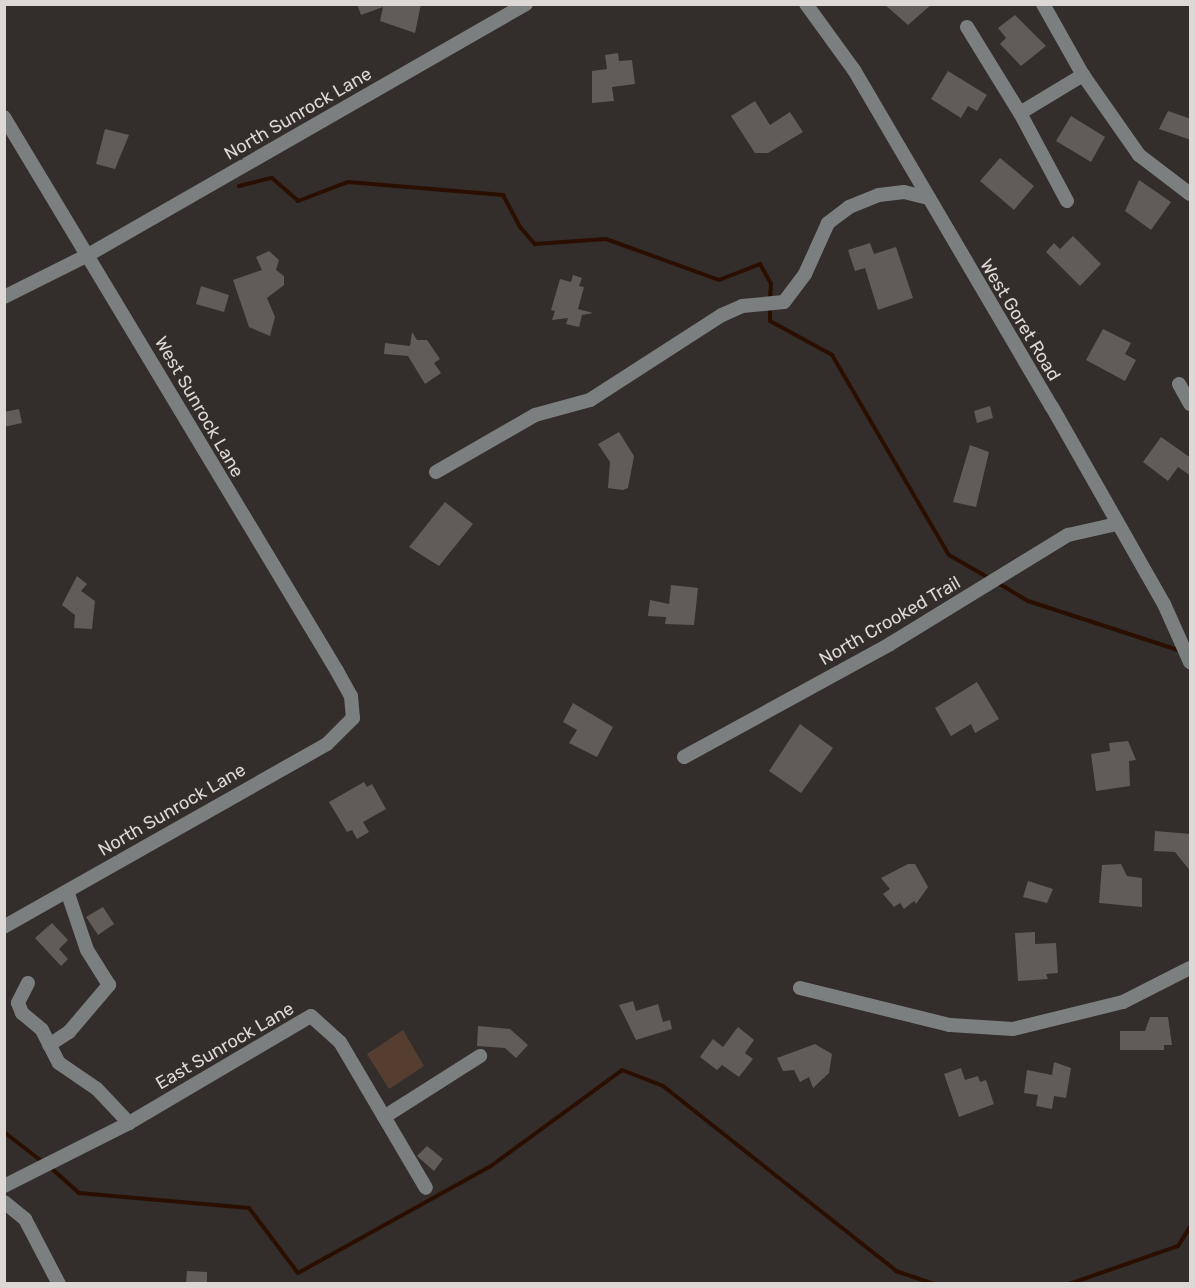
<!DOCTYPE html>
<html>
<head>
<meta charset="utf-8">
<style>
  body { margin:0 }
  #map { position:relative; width:1195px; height:1288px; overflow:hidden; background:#332e2b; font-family:Rubik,sans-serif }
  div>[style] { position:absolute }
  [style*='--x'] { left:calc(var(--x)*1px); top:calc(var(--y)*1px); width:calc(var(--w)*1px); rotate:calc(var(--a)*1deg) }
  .green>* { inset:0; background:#553d2f }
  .stream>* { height:4px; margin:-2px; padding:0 2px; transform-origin:2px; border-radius:2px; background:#2a0f00 }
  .building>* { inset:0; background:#615c58 }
  .minor>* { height:14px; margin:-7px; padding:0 7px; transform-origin:7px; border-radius:7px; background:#7c7f80 }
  span { translate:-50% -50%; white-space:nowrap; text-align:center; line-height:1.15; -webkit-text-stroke:6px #332e2b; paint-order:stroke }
  .street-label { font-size:18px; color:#dcd8d6 }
  .frame { position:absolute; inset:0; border:6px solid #dcd8d6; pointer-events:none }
</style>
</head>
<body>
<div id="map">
  <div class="green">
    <div style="clip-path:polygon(403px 1030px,424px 1066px,389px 1089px,367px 1054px)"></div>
  </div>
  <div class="stream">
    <div style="--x:239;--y:186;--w:34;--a:-14"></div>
    <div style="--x:272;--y:178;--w:35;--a:41"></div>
    <div style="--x:298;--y:201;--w:53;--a:-20.8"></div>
    <div style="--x:348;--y:182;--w:156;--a:4.8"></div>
    <div style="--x:503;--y:195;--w:36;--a:62"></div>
    <div style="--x:520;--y:227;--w:23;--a:49"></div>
    <div style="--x:535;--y:244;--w:71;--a:-4"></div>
    <div style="--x:606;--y:239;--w:120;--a:19.9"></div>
    <div style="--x:719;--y:280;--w:44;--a:-21.3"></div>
    <div style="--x:760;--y:264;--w:23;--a:61"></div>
    <div style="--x:771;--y:284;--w:16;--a:94"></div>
    <div style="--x:770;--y:308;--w:13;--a:90"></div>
    <div style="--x:770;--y:321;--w:71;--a:28.7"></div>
    <div style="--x:832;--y:355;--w:232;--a:59.7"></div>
    <div style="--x:949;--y:555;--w:46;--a:29.9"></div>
    <div style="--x:998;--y:583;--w:35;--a:31"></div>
    <div style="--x:1028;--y:601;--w:161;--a:18.1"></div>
    <div style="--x:4;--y:1132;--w:51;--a:37.8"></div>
    <div style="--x:50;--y:1167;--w:39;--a:42"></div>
    <div style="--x:79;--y:1193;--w:171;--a:5"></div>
    <div style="--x:249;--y:1208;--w:81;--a:53"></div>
    <div style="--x:298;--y:1273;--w:221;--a:-29"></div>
    <div style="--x:491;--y:1166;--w:162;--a:-36.2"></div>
    <div style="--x:622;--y:1070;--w:44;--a:21.3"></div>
    <div style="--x:663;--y:1086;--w:298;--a:38.4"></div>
    <div style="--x:896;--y:1271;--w:40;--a:18.9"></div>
    <div style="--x:1069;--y:1284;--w:115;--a:-19.2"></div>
    <div style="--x:1178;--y:1246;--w:22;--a:-58"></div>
  </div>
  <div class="building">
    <div style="clip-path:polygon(357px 4px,421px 4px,415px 33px,380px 21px,383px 7px,361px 15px)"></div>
    <div style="clip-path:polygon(884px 4px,932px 4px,908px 25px)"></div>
    <div style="clip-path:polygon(1015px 15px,1046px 46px,1021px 66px,1000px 44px,1006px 38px,998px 28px)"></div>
    <div style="clip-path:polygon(618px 53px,619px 61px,632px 60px,635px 84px,612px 87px,614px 101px,592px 103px,592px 71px,607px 69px,605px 55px)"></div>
    <div style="clip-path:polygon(948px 71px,987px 95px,977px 111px,968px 106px,961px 118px,931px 99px)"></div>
    <div style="clip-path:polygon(755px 101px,770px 125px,790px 112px,803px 132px,768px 153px,755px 153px,731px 116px)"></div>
    <div style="clip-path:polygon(1168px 111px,1191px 119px,1191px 140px,1159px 129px)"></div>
    <div style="clip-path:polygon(1071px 116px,1105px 137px,1091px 162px,1056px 141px)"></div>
    <div style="clip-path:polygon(105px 129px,129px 135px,115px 169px,96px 164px)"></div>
    <div style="clip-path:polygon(1000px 158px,1034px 186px,1014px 210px,980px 181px)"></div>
    <div style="clip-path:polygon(1139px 180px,1171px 202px,1151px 230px,1125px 211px)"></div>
    <div style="clip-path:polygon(1073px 236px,1101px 264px,1080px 286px,1046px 252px,1054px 243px,1060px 249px)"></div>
    <div style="clip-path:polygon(870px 243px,874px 254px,896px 247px,913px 298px,878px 310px,865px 268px,855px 271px,848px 250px)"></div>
    <div style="clip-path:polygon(269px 251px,279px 260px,276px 270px,284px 276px,284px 285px,267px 298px,275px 317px,270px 336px,249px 327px,233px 280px,262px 270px,256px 257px)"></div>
    <div style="clip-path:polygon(573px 275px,582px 278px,579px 286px,584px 287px,578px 309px,593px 313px,582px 315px,579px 327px,566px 324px,568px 318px,552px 320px,555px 311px,551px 310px,560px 279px,571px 282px)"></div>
    <div style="clip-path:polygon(201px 286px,229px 295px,224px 312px,196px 304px)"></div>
    <div style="clip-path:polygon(1103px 329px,1131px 343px,1125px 354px,1136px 360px,1125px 381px,1086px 360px)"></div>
    <div style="clip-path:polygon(412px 332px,417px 340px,427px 340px,440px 359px,434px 363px,441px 373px,425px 384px,408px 356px,384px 354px,385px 343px,410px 346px)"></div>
    <div style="clip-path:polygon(990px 406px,993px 418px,977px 423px,974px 411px)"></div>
    <div style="clip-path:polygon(19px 409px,22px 423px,4px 427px,4px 412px)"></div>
    <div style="clip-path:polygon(619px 432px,634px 456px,628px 488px,623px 490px,608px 488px,610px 462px,598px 444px)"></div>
    <div style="clip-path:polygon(1161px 437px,1191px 458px,1191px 476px,1178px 467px,1168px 481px,1143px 462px)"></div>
    <div style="clip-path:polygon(970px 445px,989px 452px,976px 507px,953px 502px)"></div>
    <div style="clip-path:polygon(445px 502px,473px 524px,439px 566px,409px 547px)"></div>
    <div style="clip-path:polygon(77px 576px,87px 584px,81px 591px,95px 601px,92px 629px,74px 628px,75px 615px,62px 605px)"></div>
    <div style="clip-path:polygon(671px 585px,698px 588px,694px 625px,665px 624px,666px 617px,648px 616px,650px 600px,669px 604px)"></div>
    <div style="clip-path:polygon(977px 682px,999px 719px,975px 733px,971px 724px,951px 736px,935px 708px)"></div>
    <div style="clip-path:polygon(573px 703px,613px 727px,597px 757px,569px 743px,577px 730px,563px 722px)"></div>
    <div style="clip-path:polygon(800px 724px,833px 748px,801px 793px,769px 771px)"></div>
    <div style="clip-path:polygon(1128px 741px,1136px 760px,1129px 761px,1130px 786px,1096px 791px,1091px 754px,1110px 751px,1109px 743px)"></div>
    <div style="clip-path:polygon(364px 782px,367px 787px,372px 784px,386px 809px,363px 822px,369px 832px,357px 839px,352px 830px,347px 832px,329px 802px)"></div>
    <div style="clip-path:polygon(1155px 831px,1191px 834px,1191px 872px,1175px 852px,1154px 851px)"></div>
    <div style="clip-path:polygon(908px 864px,915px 864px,928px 887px,916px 904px,914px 901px,904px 909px,900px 903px,894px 907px,883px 894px,890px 889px,881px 878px)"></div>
    <div style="clip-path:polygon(1121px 864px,1127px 876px,1142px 878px,1142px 907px,1099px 903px,1102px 865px)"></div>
    <div style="clip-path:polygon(1028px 881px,1053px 889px,1047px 903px,1023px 897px)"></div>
    <div style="clip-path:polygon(103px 907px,114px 924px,98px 935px,86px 917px)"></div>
    <div style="clip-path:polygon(52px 923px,68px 940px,59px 949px,68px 959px,61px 966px,35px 938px)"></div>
    <div style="clip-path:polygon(1035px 932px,1035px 944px,1056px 943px,1058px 973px,1046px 974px,1048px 979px,1018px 981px,1015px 933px)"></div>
    <div style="clip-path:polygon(633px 1001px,636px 1011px,658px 1004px,663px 1022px,670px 1020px,672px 1029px,636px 1040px,619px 1005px)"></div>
    <div style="clip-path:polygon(1150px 1017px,1168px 1017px,1172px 1045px,1164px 1045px,1164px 1050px,1120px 1050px,1120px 1031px,1145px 1031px)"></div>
    <div style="clip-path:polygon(478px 1026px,510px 1029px,528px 1045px,516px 1058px,505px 1048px,477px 1046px)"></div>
    <div style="clip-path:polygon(738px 1027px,754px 1040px,745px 1053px,753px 1059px,739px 1077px,722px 1065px,717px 1070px,700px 1057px,713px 1039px,723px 1047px)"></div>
    <div style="clip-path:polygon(815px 1044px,832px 1054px,829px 1073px,813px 1088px,809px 1077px,800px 1082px,794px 1070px,783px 1071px,777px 1058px)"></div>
    <div style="clip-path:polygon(1054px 1062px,1071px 1068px,1066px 1098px,1054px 1096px,1052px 1109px,1036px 1106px,1038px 1095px,1024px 1093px,1027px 1070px,1052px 1075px)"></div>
    <div style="clip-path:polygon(961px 1068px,965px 1080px,978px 1076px,980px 1082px,986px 1080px,994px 1104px,959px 1117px,944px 1074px)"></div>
    <div style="clip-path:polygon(427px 1146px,443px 1159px,434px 1171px,417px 1156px)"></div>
    <div style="clip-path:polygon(187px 1271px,207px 1272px,207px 1284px,186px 1284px)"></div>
  </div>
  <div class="minor">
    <div style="--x:806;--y:4;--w:82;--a:54"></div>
    <div style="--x:854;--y:70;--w:391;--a:59.6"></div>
    <div style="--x:1052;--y:407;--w:227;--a:60.4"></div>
    <div style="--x:1164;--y:604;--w:64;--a:65.9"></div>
    <div style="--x:1043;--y:4;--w:81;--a:60.6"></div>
    <div style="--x:1083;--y:75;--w:98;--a:55"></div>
    <div style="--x:1139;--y:155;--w:64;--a:37.4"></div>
    <div style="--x:967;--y:27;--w:101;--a:58.4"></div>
    <div style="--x:4;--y:117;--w:646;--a:58.99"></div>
    <div style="--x:337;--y:671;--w:29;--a:61"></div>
    <div style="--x:351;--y:696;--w:22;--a:85"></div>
    <div style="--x:353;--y:718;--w:37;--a:135"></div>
    <div style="--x:327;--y:744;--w:371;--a:150.5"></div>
    <div style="--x:1067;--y:201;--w:100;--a:-118.1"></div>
    <div style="--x:1020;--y:113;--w:74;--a:-31.1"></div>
    <div style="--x:4;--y:297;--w:94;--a:-26.6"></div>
    <div style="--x:88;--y:255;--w:505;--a:-29.82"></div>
    <div style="--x:1179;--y:384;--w:23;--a:61"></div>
    <div style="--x:436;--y:472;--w:114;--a:-29.9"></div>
    <div style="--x:535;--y:415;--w:57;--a:-15.3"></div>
    <div style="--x:590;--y:400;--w:157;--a:-32.8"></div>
    <div style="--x:722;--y:315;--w:22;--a:-24"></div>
    <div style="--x:742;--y:306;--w:42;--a:-5.4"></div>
    <div style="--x:784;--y:302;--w:35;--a:-53"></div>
    <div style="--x:805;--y:274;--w:56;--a:-65.7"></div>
    <div style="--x:828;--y:223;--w:26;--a:-37"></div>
    <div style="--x:849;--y:207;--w:32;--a:-22"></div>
    <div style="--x:879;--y:195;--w:25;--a:-7"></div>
    <div style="--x:904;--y:192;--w:21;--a:14"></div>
    <div style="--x:684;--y:757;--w:235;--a:-28.7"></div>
    <div style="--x:890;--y:644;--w:209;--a:-31.5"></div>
    <div style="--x:1068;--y:535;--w:50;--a:-12.7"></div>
    <div style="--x:28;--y:983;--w:22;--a:117"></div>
    <div style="--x:18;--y:1003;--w:11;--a:68"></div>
    <div style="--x:22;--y:1013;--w:26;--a:40"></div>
    <div style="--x:42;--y:1030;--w:37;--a:63"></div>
    <div style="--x:59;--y:1063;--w:46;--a:34.4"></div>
    <div style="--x:97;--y:1089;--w:47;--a:46.7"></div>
    <div style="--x:800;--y:988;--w:154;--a:13.9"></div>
    <div style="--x:950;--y:1025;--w:63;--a:3.6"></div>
    <div style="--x:1013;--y:1029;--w:113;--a:-13.8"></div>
    <div style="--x:1123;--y:1002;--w:75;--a:-26.9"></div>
    <div style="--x:49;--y:1045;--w:24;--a:-33"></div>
    <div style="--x:69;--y:1032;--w:62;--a:-49.6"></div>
    <div style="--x:109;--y:985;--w:41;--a:-122.2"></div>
    <div style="--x:87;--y:950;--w:62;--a:-108.7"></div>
    <div style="--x:384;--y:1117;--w:114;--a:-32.4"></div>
    <div style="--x:4;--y:1186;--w:140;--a:-26.7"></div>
    <div style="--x:129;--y:1123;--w:211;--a:-30.5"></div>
    <div style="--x:311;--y:1016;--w:39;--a:42"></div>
    <div style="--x:340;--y:1042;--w:169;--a:59.5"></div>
    <div style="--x:4;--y:1202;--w:27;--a:39"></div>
    <div style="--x:25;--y:1219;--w:73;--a:62.4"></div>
  </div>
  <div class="street-label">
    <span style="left:298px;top:114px;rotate:-30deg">North Sunrock Lane</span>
    <span style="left:1020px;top:320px;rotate:59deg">West Goret Road</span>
    <span style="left:199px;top:407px;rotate:60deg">West Sunrock Lane</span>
    <span style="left:890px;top:621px;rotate:-30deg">North Crooked Trail</span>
    <span style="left:172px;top:810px;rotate:-30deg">North Sunrock Lane</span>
    <span style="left:225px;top:1046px;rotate:-30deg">East Sunrock Lane</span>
  </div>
  <div class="frame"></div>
</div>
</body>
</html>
